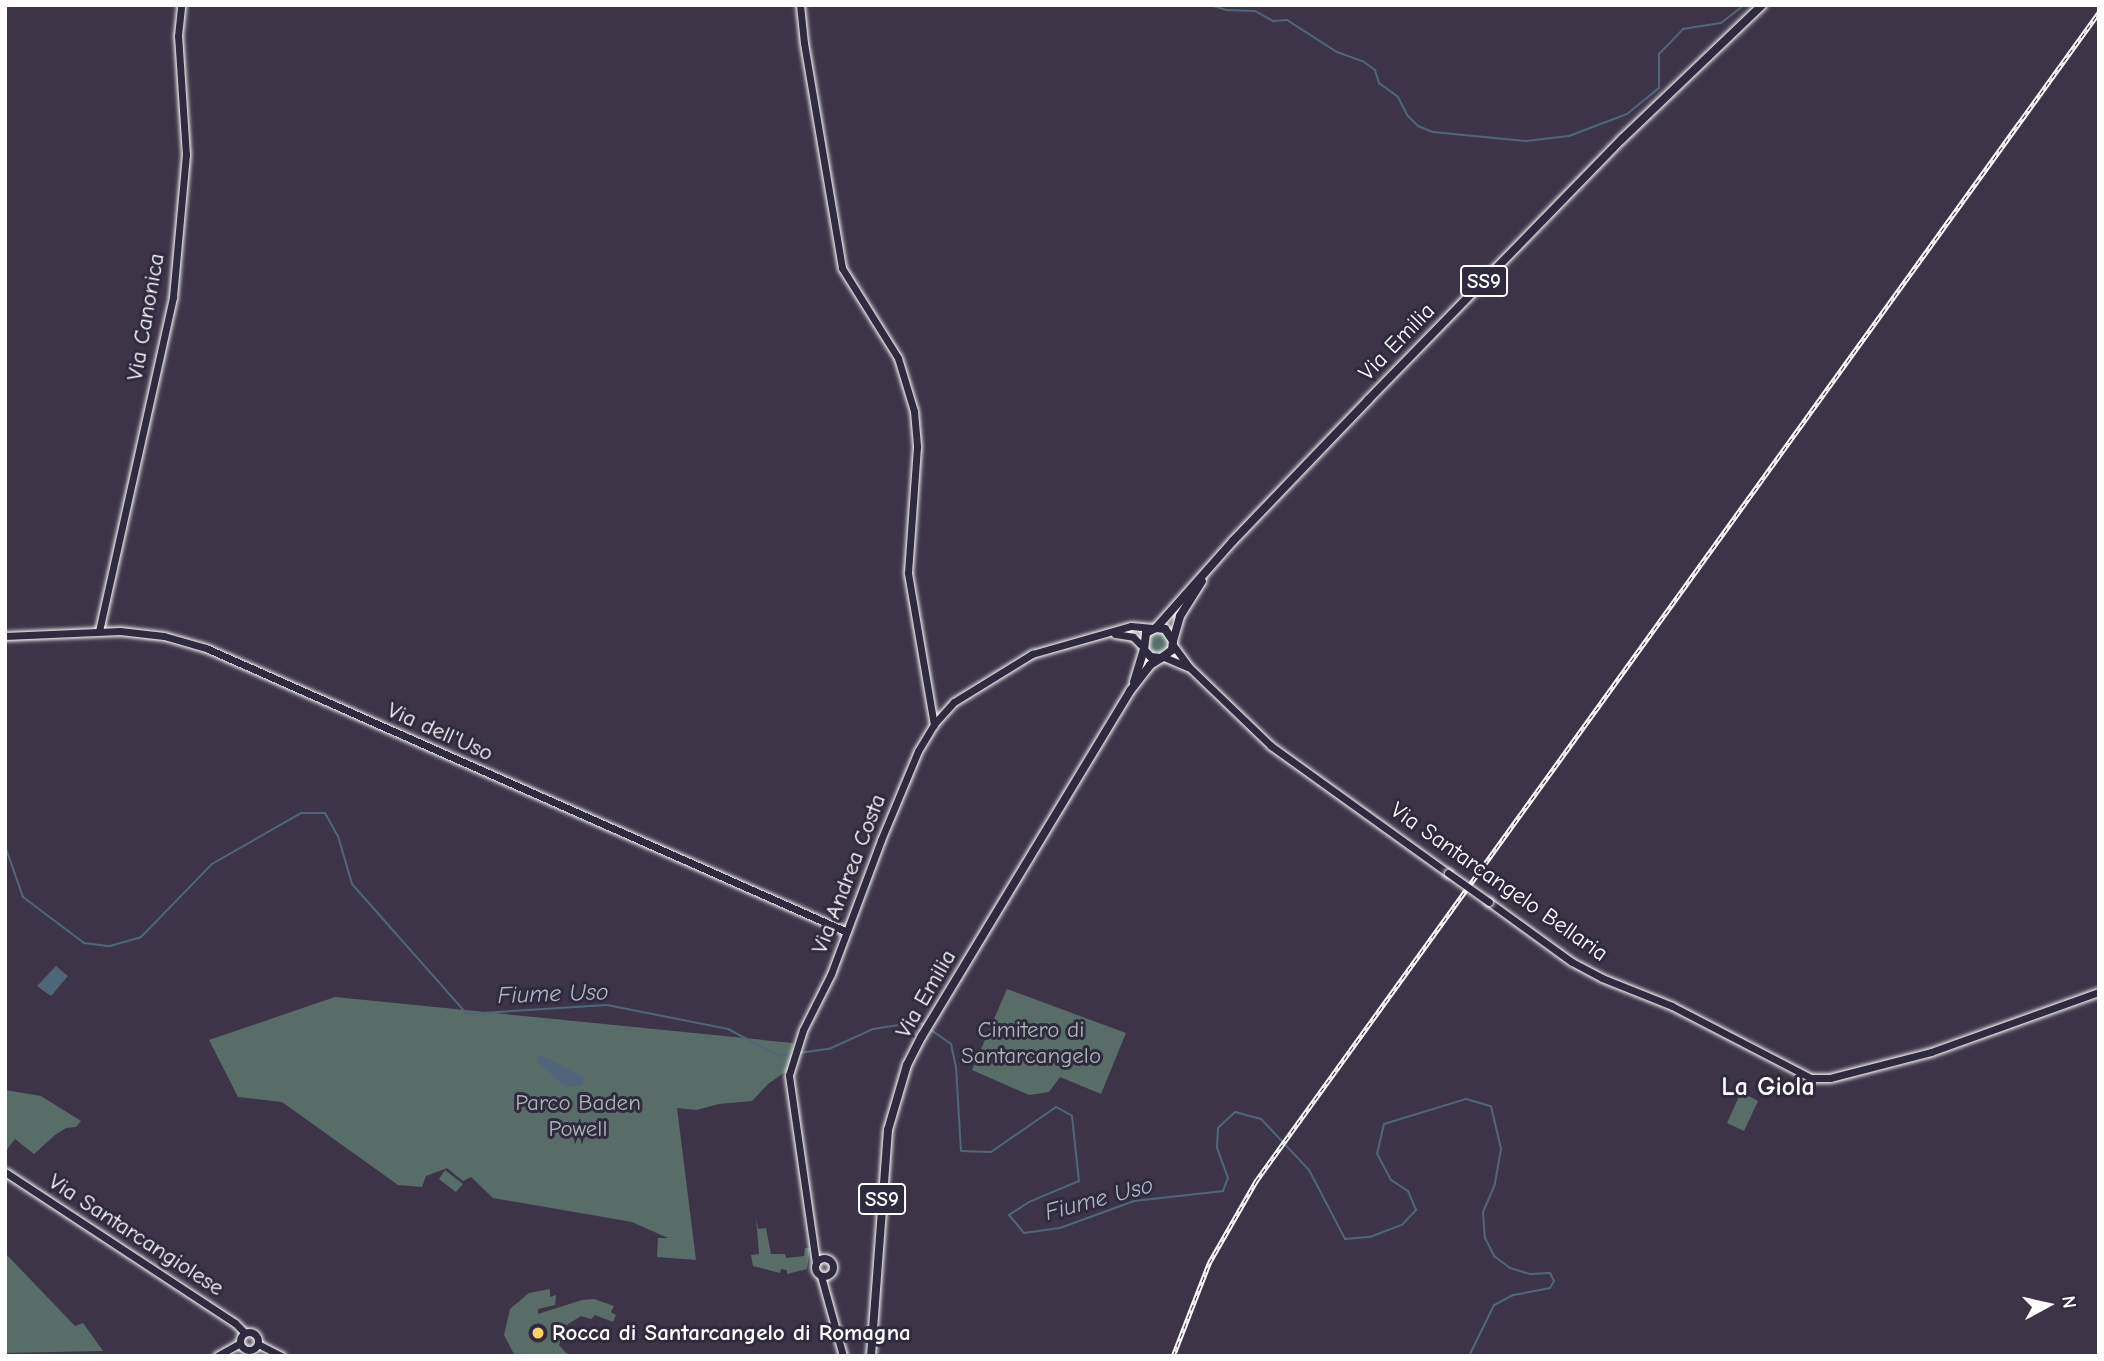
<!DOCTYPE html>
<html>
<head>
<meta charset="utf-8">
<style>
  body { margin:0 }
  #map { position:relative; width:2104px; height:1361px; overflow:hidden; background:#3d3547; font-family:"Comic Neue",sans-serif }
  div>[style] { position:absolute }
  [style*='--x'] { left:calc(var(--x)*1px); top:calc(var(--y)*1px); width:calc(var(--w)*1px); rotate:calc(var(--a)*1deg) }
  .green>* { inset:0; background:#586d68 }
  .round { border-radius:50% }
  .water>* { inset:0; background:#4f667a }
  .stream>* { height:2px; margin:-1px; padding:0 1px; transform-origin:1px; border-radius:1px; background:#4f667a }
  .roads { filter:drop-shadow(0 0 2px #fff) drop-shadow(0 0 2px #fff) }
  .secondary>* { height:7px; margin:-3.5px; padding:0 3.5px; transform-origin:3.5px; border-radius:3.5px; background:#2f2a3d }
  .secondary>.ring { margin:-3.5px; padding:0; box-sizing:content-box; background:none; border:7px solid #2f2a3d; border-radius:50% }
  .primary>* { height:8px; margin:-4px; padding:0 4px; transform-origin:4px; border-radius:4px; background:#2f2a3d }
  .rail>* { height:4.5px; margin-top:-2.25px; transform-origin:0; background:repeating-linear-gradient(90deg,#2f2a3d 0 5px,#fff 0 10px); box-sizing:border-box; border-block:2px solid #fff }
  .bridges { filter:drop-shadow(0 0 2px #fff) drop-shadow(0 0 2px #fff) }
  .secondary-bridge>* { height:7px; margin:-3.5px; padding:0 3.5px; transform-origin:3.5px; border-radius:3.5px; background:#2f2a3d }
  .dots>* { width:19px; height:19px; translate:-50% -50%; box-sizing:border-box; border:4px solid #2f2a3d; border-radius:50% }
  span { translate:-50% -50%; white-space:nowrap; text-align:center; line-height:1.15; -webkit-text-stroke:6px #2f2a3d; paint-order:stroke }
  .shield-label span { padding:2px 5px; background:#2f2a3d; border:2px solid; border-radius:5px; -webkit-text-stroke-width:0 }
  .shield-label { font-size:21px; color:#fff; font-weight:700 }
  .street-label { font-size:23px; color:#fff }
  .park-label { font-size:23px; color:#acb6b4 }
  .poi-label { font-size:23px; color:#fff; font-weight:700 }
  .left { translate:0 -50%; text-align:left }
  .water-label { font-size:24px; color:#b0bac3; font-style:italic }
  .quarter-label { font-size:26px; color:#fff; font-weight:700 }
  .frame { position:absolute; inset:0; border:7px solid #fff; pointer-events:none }
  .north { position:absolute; left:2013px; top:1270px; width:70px; height:70px; -webkit-text-stroke:5px #2f2a3d; paint-order:stroke; rotate:82deg; font-size:19px; font-weight:700; line-height:28px; text-align:center; color:#fff }
  .north::after { content:''; display:block; margin:auto; width:24px; height:32px; background:#fff; clip-path:polygon(50% 0,100% 100%,50% 72%,0 100%) }
</style>
</head>
<body>
<div id="map">
  <div class="green">
    <div class="round" style="left:1147px;top:632px;width:22px;height:22px"></div>
    <div style="clip-path:polygon(1007px 989px,1126px 1033px,1101px 1094px,1060px 1077px,1049px 1092px,1029px 1095px,972px 1070px)"></div>
    <div style="clip-path:polygon(335px 997px,793px 1043px,791px 1068px,768px 1084px,752px 1101px,719px 1104px,696px 1110px,677px 1108px,696px 1260px,657px 1257px,658px 1238px,668px 1238px,632px 1222px,493px 1198px,471px 1177px,463px 1181px,447px 1168px,426px 1176px,422px 1187px,398px 1185px,282px 1102px,238px 1097px,209px 1040px)"></div>
    <div style="clip-path:polygon(5px 1090px,41px 1096px,81px 1121px,76px 1127px,66px 1128px,55px 1135px,34px 1154px,15px 1139px,5px 1152px)"></div>
    <div style="clip-path:polygon(1741px 1092px,1758px 1101px,1744px 1131px,1727px 1123px)"></div>
    <div style="clip-path:polygon(445px 1170px,463px 1184px,456px 1192px,439px 1179px)"></div>
    <div style="clip-path:polygon(756px 1217px,758px 1229px,766px 1228px,771px 1254px,785px 1254px,786px 1258px,804px 1256px,805px 1248px,810px 1248px,807px 1269px,787px 1274px,787px 1270px,781px 1269px,780px 1273px,753px 1266px,751px 1255px,759px 1254px)"></div>
    <div style="clip-path:polygon(5px 1253px,75px 1326px,83px 1323px,103px 1351px,5px 1353px)"></div>
    <div style="clip-path:polygon(550px 1289px,550px 1297px,556px 1295px,555px 1305px,538px 1309px,538px 1314px,582px 1300px,594px 1299px,614px 1306px,611px 1312px,616px 1315px,613px 1322px,595px 1315px,591px 1319px,581px 1316px,565px 1326px,559px 1345px,566px 1353px,575px 1356px,515px 1356px,504px 1335px,510px 1309px,529px 1293px)"></div>
  </div>
  <div class="water">
    <div style="clip-path:polygon(56px 966px,68px 976px,51px 996px,37px 986px)"></div>
    <div style="clip-path:polygon(538px 1055px,547px 1058px,586px 1078px,581px 1086px,565px 1087px,537px 1061px)"></div>
  </div>
  <div class="stream">
    <div style="--x:1210;--y:5;--w:17;--a:17"></div>
    <div style="--x:1226;--y:10;--w:29;--a:2"></div>
    <div style="--x:1255;--y:11;--w:21;--a:29"></div>
    <div style="--x:1273;--y:21;--w:14;--a:-4"></div>
    <div style="--x:1287;--y:20;--w:59;--a:32.6"></div>
    <div style="--x:1337;--y:52;--w:29;--a:20"></div>
    <div style="--x:1364;--y:62;--w:14;--a:36"></div>
    <div style="--x:1375;--y:70;--w:14;--a:73"></div>
    <div style="--x:1379;--y:83;--w:24;--a:36"></div>
    <div style="--x:1398;--y:97;--w:20;--a:63"></div>
    <div style="--x:1407;--y:115;--w:16;--a:45"></div>
    <div style="--x:1418;--y:126;--w:16;--a:22"></div>
    <div style="--x:1433;--y:132;--w:93;--a:5.5"></div>
    <div style="--x:1526;--y:141;--w:43;--a:-6.6"></div>
    <div style="--x:1569;--y:136;--w:62;--a:-20.8"></div>
    <div style="--x:1627;--y:114;--w:41;--a:-39.1"></div>
    <div style="--x:1659;--y:88;--w:34;--a:-90"></div>
    <div style="--x:1659;--y:54;--w:35;--a:-46"></div>
    <div style="--x:1683;--y:29;--w:38;--a:-9"></div>
    <div style="--x:1721;--y:23;--w:29;--a:-38"></div>
    <div style="--x:5;--y:846;--w:54;--a:70.6"></div>
    <div style="--x:23;--y:897;--w:76;--a:37"></div>
    <div style="--x:84;--y:943;--w:26;--a:7"></div>
    <div style="--x:110;--y:946;--w:32;--a:-16"></div>
    <div style="--x:141;--y:937;--w:102;--a:-45.8"></div>
    <div style="--x:212;--y:864;--w:103;--a:-29.8"></div>
    <div style="--x:301;--y:813;--w:24;--a:0"></div>
    <div style="--x:325;--y:813;--w:26;--a:61"></div>
    <div style="--x:338;--y:836;--w:50;--a:73.7"></div>
    <div style="--x:352;--y:884;--w:174;--a:48.5"></div>
    <div style="--x:467;--y:1014;--w:140;--a:-3.7"></div>
    <div style="--x:607;--y:1005;--w:123;--a:11.2"></div>
    <div style="--x:728;--y:1029;--w:58;--a:27.9"></div>
    <div style="--x:779;--y:1056;--w:14;--a:-8"></div>
    <div style="--x:931;--y:1030;--w:24;--a:35"></div>
    <div style="--x:951;--y:1044;--w:24;--a:78"></div>
    <div style="--x:956;--y:1067;--w:84;--a:86.6"></div>
    <div style="--x:961;--y:1151;--w:30;--a:2"></div>
    <div style="--x:991;--y:1152;--w:79;--a:-34.7"></div>
    <div style="--x:1056;--y:1107;--w:18;--a:29"></div>
    <div style="--x:1072;--y:1116;--w:65;--a:83.9"></div>
    <div style="--x:1079;--y:1181;--w:54;--a:157.2"></div>
    <div style="--x:1029;--y:1202;--w:24;--a:147"></div>
    <div style="--x:1009;--y:1215;--w:23;--a:50"></div>
    <div style="--x:1024;--y:1233;--w:36;--a:-8"></div>
    <div style="--x:1060;--y:1228;--w:79;--a:-20"></div>
    <div style="--x:1134;--y:1201;--w:90;--a:-6.4"></div>
    <div style="--x:1223;--y:1191;--w:14;--a:-69"></div>
    <div style="--x:1228;--y:1178;--w:33;--a:-110"></div>
    <div style="--x:1217;--y:1147;--w:19;--a:-87"></div>
    <div style="--x:1218;--y:1128;--w:23;--a:-43"></div>
    <div style="--x:1235;--y:1112;--w:27;--a:15"></div>
    <div style="--x:1261;--y:1119;--w:70;--a:46.7"></div>
    <div style="--x:1309;--y:1170;--w:78;--a:62.4"></div>
    <div style="--x:1345;--y:1239;--w:25;--a:-5"></div>
    <div style="--x:1370;--y:1237;--w:34;--a:-21"></div>
    <div style="--x:1402;--y:1225;--w:21;--a:-47"></div>
    <div style="--x:1416;--y:1210;--w:21;--a:-113"></div>
    <div style="--x:1408;--y:1191;--w:20;--a:-147"></div>
    <div style="--x:1391;--y:1180;--w:30;--a:-118"></div>
    <div style="--x:1377;--y:1154;--w:31;--a:-77"></div>
    <div style="--x:1384;--y:1124;--w:86;--a:-17"></div>
    <div style="--x:1466;--y:1099;--w:26;--a:16"></div>
    <div style="--x:1491;--y:1106;--w:44;--a:76.9"></div>
    <div style="--x:1501;--y:1149;--w:36;--a:100"></div>
    <div style="--x:1495;--y:1184;--w:30;--a:113"></div>
    <div style="--x:1483;--y:1212;--w:26;--a:86"></div>
    <div style="--x:1485;--y:1238;--w:20;--a:63"></div>
    <div style="--x:1494;--y:1256;--w:20;--a:37"></div>
    <div style="--x:1510;--y:1268;--w:21;--a:17"></div>
    <div style="--x:1530;--y:1274;--w:20;--a:-3"></div>
    <div style="--x:1550;--y:1273;--w:9;--a:63"></div>
    <div style="--x:1554;--y:1281;--w:8;--a:120"></div>
    <div style="--x:1550;--y:1288;--w:38;--a:169"></div>
    <div style="--x:1513;--y:1295;--w:21;--a:152"></div>
    <div style="--x:1494;--y:1305;--w:57;--a:116.1"></div>
    <div style="--x:799;--y:1053;--w:30;--a:-8"></div>
    <div style="--x:829;--y:1049;--w:48;--a:-24.4"></div>
    <div style="--x:873;--y:1029;--w:46;--a:-8.8"></div>
    <div style="--x:918;--y:1022;--w:7;--a:27"></div>
  </div>
  <div class="roads">
    <div class="secondary">
      <div style="--x:800;--y:5;--w:38;--a:84"></div>
      <div style="--x:804;--y:43;--w:228;--a:80.4"></div>
      <div style="--x:842;--y:268;--w:106;--a:58.1"></div>
      <div style="--x:898;--y:358;--w:55;--a:73.2"></div>
      <div style="--x:914;--y:411;--w:36;--a:85"></div>
      <div style="--x:917;--y:447;--w:126;--a:94.1"></div>
      <div style="--x:908;--y:573;--w:154;--a:80.3"></div>
      <div style="--x:99;--y:631;--w:342;--a:-77.5"></div>
      <div style="--x:173;--y:297;--w:143;--a:-84.8"></div>
      <div style="--x:186;--y:155;--w:119;--a:-93.8"></div>
      <div style="--x:178;--y:36;--w:31;--a:-84"></div>
      <div style="--x:1115;--y:634;--w:18;--a:9"></div>
      <div style="--x:1133;--y:637;--w:14;--a:45"></div>
      <div style="--x:5;--y:636;--w:115;--a:-2.5"></div>
      <div style="--x:120;--y:631;--w:44;--a:6.5"></div>
      <div style="--x:164;--y:636;--w:44;--a:15.9"></div>
      <div style="--x:206;--y:648;--w:699;--a:23.89"></div>
      <div style="--x:1173;--y:645;--w:27;--a:54"></div>
      <div style="--x:1189;--y:667;--w:114;--a:43.9"></div>
      <div style="--x:1271;--y:746;--w:218;--a:35.7"></div>
      <div style="--x:1164;--y:657;--w:26;--a:23"></div>
      <div style="--x:1489;--y:902;--w:102;--a:35.9"></div>
      <div style="--x:1572;--y:962;--w:34;--a:28"></div>
      <div style="--x:1602;--y:978;--w:75;--a:21.8"></div>
      <div style="--x:1672;--y:1006;--w:157;--a:27.4"></div>
      <div style="--x:1811;--y:1078;--w:19;--a:0"></div>
      <div style="--x:1830;--y:1078;--w:104;--a:-14.4"></div>
      <div style="--x:1931;--y:1052;--w:178;--a:-19.7"></div>
      <div style="--x:5;--y:1172;--w:275;--a:33.3"></div>
      <div style="--x:235;--y:1323;--w:13;--a:45"></div>
      <div class="ring" style="left:815px;top:1258px;width:11px;height:11px"></div>
      <div style="--x:816;--y:1263;--w:190;--a:-98.2"></div>
      <div style="--x:789;--y:1075;--w:47;--a:-72.7"></div>
      <div style="--x:803;--y:1030;--w:63;--a:-63.4"></div>
      <div style="--x:831;--y:974;--w:143;--a:-69.5"></div>
      <div style="--x:881;--y:840;--w:96;--a:-67.4"></div>
      <div style="--x:918;--y:751;--w:33;--a:-59"></div>
      <div style="--x:935;--y:723;--w:28;--a:-48"></div>
      <div style="--x:954;--y:702;--w:92;--a:-31.6"></div>
      <div style="--x:1032;--y:654;--w:103;--a:-15.8"></div>
      <div style="--x:1131;--y:626;--w:22;--a:5"></div>
      <div style="--x:821;--y:1276;--w:83;--a:74.6"></div>
      <div class="ring" style="left:240px;top:1332px;width:11px;height:11px"></div>
      <div style="--x:258;--y:1344;--w:27;--a:27"></div>
      <div style="--x:217;--y:1356;--w:26;--a:-29"></div>
    </div>
    <div class="primary">
      <div style="--x:1156;--y:628;--w:9;--a:6"></div>
      <div style="--x:1165;--y:629;--w:14;--a:56"></div>
      <div style="--x:1173;--y:641;--w:9;--a:96"></div>
      <div style="--x:1172;--y:650;--w:14;--a:144"></div>
      <div style="--x:1161;--y:658;--w:10;--a:-174"></div>
      <div style="--x:1151;--y:657;--w:10;--a:-135"></div>
      <div style="--x:1144;--y:650;--w:17;--a:-83"></div>
      <div style="--x:1146;--y:633;--w:11;--a:-27"></div>
      <div style="--x:1156;--y:628;--w:116;--a:-48.5"></div>
      <div style="--x:1233;--y:541;--w:195;--a:-46.2"></div>
      <div style="--x:1368;--y:400;--w:364;--a:-45.8"></div>
      <div style="--x:1622;--y:139;--w:194;--a:-43.7"></div>
      <div style="--x:1173;--y:641;--w:26;--a:-74"></div>
      <div style="--x:1180;--y:616;--w:41;--a:-57.8"></div>
      <div style="--x:1134;--y:682;--w:34;--a:-73"></div>
      <div style="--x:871;--y:1356;--w:227;--a:-85.7"></div>
      <div style="--x:888;--y:1130;--w:68;--a:-73.7"></div>
      <div style="--x:907;--y:1065;--w:33;--a:-63"></div>
      <div style="--x:922;--y:1036;--w:403;--a:-58.9"></div>
      <div style="--x:1130;--y:691;--w:33;--a:-52"></div>
      <div style="--x:1150;--y:665;--w:13;--a:-32"></div>
    </div>
  </div>
  <div class="rail">
    <div style="--x:1173;--y:1356;--w:100;--a:-68.8"></div>
    <div style="--x:1209;--y:1263;--w:95;--a:-60.2"></div>
    <div style="--x:1256;--y:1181;--w:1441;--a:-54.2"></div>
  </div>
  <div class="bridges">
    <div class="secondary-bridge">
      <div style="--x:1448;--y:873;--w:50;--a:35.3"></div>
    </div>
  </div>
  <div class="dots">
    <div style="left:538px;top:1333px;background:#ffd166"></div>
  </div>
  <div class="shield-label">
    <span style="left:1484px;top:281px">SS9</span>
    <span style="left:882px;top:1199px">SS9</span>
  </div>
  <div class="street-label">
    <span style="left:146px;top:317px;rotate:-80deg">Via Canonica</span>
    <span style="left:1397px;top:342px;rotate:-46deg">Via Emilia</span>
    <span style="left:440px;top:732px;rotate:24deg">Via dell'Uso</span>
    <span style="left:849px;top:874px;rotate:-69deg">Via Andrea Costa</span>
    <span style="left:1499px;top:882px;rotate:35deg">Via Santarcangelo Bellaria</span>
    <span style="left:926px;top:994px;rotate:-60deg">Via Emilia</span>
    <span style="left:136px;top:1235px;rotate:33deg">Via Santarcangiolese</span>
  </div>
  <div class="park-label">
    <span style="left:1031px;top:1043px">Cimitero di<br>Santarcangelo</span>
    <span style="left:578px;top:1116px">Parco Baden<br>Powell</span>
  </div>
  <div class="poi-label">
    <span class="left" style="left:552px;top:1333px">Rocca di Santarcangelo di Romagna</span>
  </div>
  <div class="water-label">
    <span style="left:553px;top:994px;rotate:-2deg">Fiume Uso</span>
    <span style="left:1099px;top:1199px;rotate:-15deg">Fiume Uso</span>
  </div>
  <div class="quarter-label">
    <span style="left:1768px;top:1088px">La Giola</span>
  </div>
  <div class="frame"></div>
  <div class="north">N</div>
</div>
</body>
</html>
